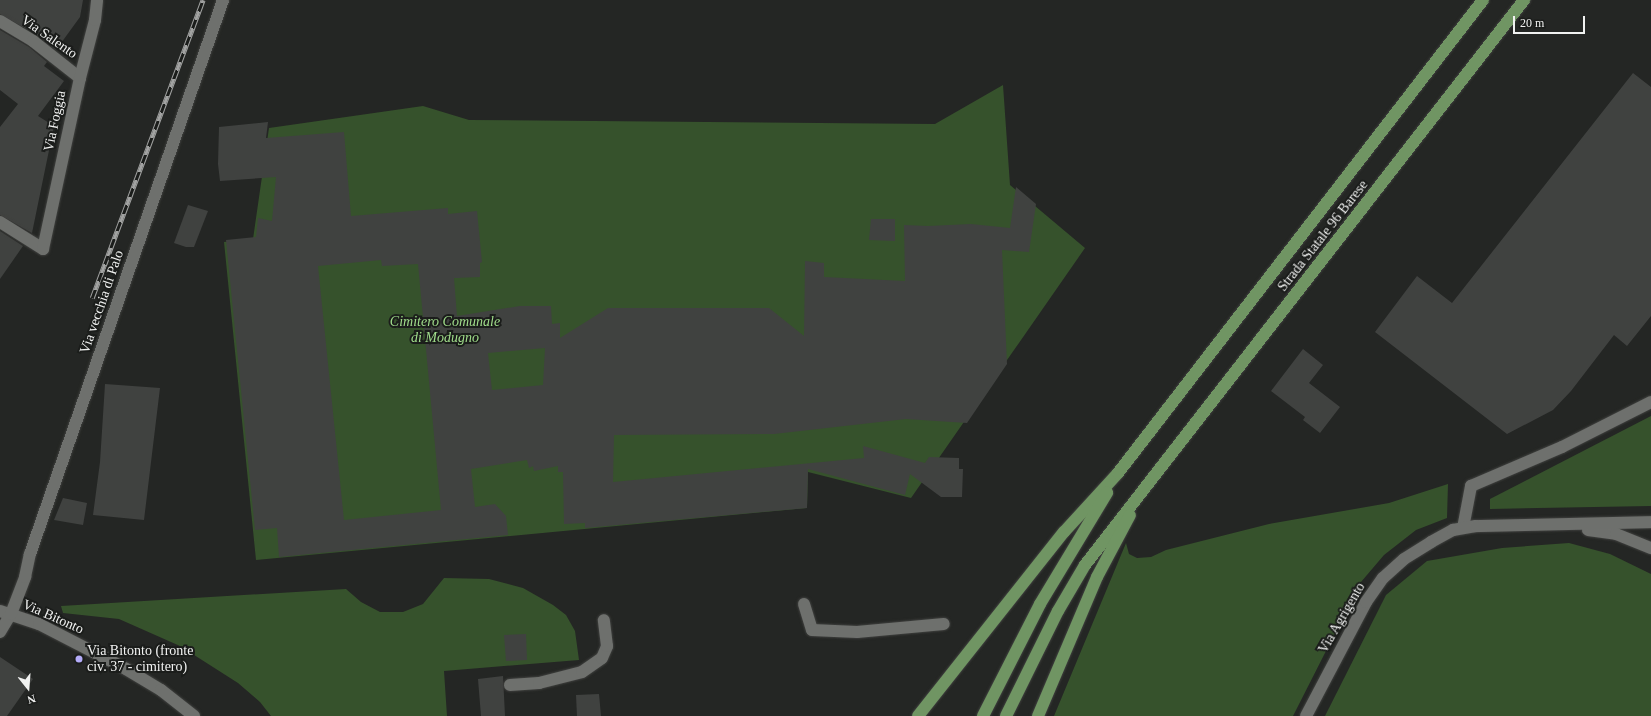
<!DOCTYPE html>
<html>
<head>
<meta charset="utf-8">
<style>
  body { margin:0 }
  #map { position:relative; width:1651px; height:716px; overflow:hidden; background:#242624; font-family:Georgia,serif }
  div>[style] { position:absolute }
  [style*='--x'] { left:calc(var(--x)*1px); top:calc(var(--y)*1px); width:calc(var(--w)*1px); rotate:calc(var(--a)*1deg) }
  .green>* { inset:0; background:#36522c }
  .building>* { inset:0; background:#404240 }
  .roads { filter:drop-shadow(0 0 1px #40413f) drop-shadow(0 0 1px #40413f) }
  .minor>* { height:12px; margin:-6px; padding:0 6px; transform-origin:6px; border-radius:6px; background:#6e706d }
  .major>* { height:12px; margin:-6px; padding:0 6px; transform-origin:6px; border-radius:6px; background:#709563 }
  .rail>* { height:4.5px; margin-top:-2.25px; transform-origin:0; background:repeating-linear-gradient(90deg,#1b1d1b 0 9px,#a2a3a2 0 18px); box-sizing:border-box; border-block:1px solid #a2a3a2 }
  .dots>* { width:11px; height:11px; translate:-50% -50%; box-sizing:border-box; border:2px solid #1b1d1b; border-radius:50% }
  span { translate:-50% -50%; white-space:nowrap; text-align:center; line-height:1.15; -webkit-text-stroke:4px #1b1d1b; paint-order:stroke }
  .street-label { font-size:14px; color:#f1f2f1 }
  .park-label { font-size:14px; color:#a0dd8b; font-style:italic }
  .poi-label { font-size:14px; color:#f1f2f1 }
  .left { translate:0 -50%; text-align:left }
  .north { position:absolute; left:8px; top:668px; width:40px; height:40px; -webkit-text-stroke:3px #1b1d1b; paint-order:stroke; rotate:163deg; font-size:11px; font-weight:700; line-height:16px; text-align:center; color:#f1f2f1 }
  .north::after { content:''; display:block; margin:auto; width:14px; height:18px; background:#f1f2f1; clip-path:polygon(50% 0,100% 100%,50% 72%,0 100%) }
  .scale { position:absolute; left:1513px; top:16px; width:72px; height:18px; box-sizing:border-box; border:2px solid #f1f2f1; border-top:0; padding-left:5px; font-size:12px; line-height:14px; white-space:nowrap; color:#f1f2f1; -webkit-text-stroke:3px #1b1d1b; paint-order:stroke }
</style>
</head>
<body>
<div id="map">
  <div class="green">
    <div style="clip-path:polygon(1003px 85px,1010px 185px,1085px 248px,911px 498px,808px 472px,807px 508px,256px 560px,224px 242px,253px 239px,269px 128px,423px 106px,469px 120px,935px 124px)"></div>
    <div style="clip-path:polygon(1651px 416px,1651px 506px,1490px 509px,1490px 499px)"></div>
    <div style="clip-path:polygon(1448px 484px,1447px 518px,1416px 530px,1384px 555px,1361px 582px,1293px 716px,1054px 716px,1126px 543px,1129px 554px,1137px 558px,1151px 557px,1166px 550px,1269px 524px,1389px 503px)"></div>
    <div style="clip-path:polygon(1569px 543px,1610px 554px,1651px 574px,1651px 716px,1325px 716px,1386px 595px,1427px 561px,1502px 548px)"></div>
    <div style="clip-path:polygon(444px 578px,489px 579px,523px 588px,553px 605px,566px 615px,575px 631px,579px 660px,444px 671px,447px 716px,271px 716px,260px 702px,238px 683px,180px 646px,119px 619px,63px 613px,61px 606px,346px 589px,361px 602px,380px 612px,403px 612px,423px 604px)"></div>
  </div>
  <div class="building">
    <div style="clip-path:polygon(0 0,83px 0,80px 17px,56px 50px,37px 35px,0 14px)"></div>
    <div style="clip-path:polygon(0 30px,29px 47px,47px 62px,44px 66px,64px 81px,38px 116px,54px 126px,32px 233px,0 215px,0 127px,18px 104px,0 90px)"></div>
    <div style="clip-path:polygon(1633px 73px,1651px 87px,1651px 316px,1627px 346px,1614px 335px,1571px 391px,1553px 410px,1507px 434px,1375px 332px,1417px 276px,1452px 303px)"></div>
    <div style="clip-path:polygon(evenodd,268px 122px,266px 138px,344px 132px,351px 216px,448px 208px,448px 214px,477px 211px,482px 262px,480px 263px,480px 277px,454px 278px,457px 316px,520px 306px,551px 306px,552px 324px,560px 323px,560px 338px,608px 308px,769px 308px,804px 336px,805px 261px,824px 263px,824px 277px,905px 281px,904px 225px,928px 226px,971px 224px,1010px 228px,1016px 187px,1036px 204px,1029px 252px,1002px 250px,1007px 364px,967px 423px,906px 419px,774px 434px,614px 435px,613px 482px,864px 458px,863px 446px,925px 463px,929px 457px,959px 458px,959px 469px,963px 469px,962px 497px,941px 497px,910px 474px,905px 495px,808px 469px,807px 508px,585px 528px,585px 523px,564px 524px,563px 472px,558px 472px,558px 466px,534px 471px,533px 466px,529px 468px,527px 460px,471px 469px,475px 507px,495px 504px,506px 516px,508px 535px,279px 557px,277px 528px,255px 530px,226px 240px,256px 237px,258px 218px,272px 221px,276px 177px,220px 181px,218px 164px,219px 127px,268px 122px,381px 260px,382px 266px,418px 264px,441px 510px,344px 520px,318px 266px,381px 260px,268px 122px,545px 348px,543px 385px,492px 390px,488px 353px,545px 348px)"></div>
    <div style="clip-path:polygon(188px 205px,208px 211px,194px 247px,186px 247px,174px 243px)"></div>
    <div style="clip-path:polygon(871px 219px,895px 219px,895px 241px,869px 240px)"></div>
    <div style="clip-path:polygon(0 231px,23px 246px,0 279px)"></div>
    <div style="clip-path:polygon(1303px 349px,1323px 365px,1309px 383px,1340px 407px,1320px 433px,1303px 420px,1305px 417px,1271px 391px)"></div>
    <div style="clip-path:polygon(105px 384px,160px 388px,144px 520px,93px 515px,100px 462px)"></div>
    <div style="clip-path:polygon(63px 498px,87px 503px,83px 525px,54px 520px)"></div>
    <div style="clip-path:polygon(526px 634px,527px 660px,506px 661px,504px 635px)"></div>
    <div style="clip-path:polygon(0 657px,33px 679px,7px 716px,0 716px)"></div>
    <div style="clip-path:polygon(503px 676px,505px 716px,481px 716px,478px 679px)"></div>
    <div style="clip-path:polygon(599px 694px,601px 716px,577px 716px,576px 695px)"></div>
  </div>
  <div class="roads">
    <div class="minor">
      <div style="--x:0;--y:21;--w:39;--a:31"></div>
      <div style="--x:33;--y:41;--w:60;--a:38.2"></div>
      <div style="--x:0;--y:222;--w:51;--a:32.1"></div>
      <div style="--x:43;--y:249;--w:175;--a:-77.8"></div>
      <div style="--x:80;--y:78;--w:60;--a:-75.5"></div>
      <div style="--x:95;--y:20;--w:20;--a:-84"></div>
      <div style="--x:1463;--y:528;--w:43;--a:-79.2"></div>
      <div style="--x:1471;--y:486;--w:99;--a:-23.2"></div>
      <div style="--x:1562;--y:447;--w:100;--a:-26.8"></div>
      <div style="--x:1588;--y:530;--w:28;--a:8"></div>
      <div style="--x:1616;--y:534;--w:38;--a:22"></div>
      <div style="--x:804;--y:604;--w:27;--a:73"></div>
      <div style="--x:812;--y:630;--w:45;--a:2.5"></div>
      <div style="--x:857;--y:632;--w:87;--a:-5.3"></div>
      <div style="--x:0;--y:611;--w:41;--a:18.4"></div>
      <div style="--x:39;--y:624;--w:98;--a:27.3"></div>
      <div style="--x:126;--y:669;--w:41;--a:31"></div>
      <div style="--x:161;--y:690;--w:42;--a:38.2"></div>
      <div style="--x:0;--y:632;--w:21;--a:-59"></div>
      <div style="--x:11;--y:614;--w:40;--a:-69"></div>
      <div style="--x:25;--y:577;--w:24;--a:-78"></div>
      <div style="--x:30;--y:554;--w:587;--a:-70.79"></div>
      <div style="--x:510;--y:685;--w:29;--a:-4"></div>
      <div style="--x:539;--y:683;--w:44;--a:-14.3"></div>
      <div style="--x:582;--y:672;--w:24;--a:-35"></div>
      <div style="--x:602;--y:658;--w:13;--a:-67"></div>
      <div style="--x:607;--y:646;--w:26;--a:-97"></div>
      <div style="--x:1306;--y:716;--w:129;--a:-62.2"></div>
      <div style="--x:1366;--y:602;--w:29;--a:-55"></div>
      <div style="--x:1383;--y:578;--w:28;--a:-42"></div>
      <div style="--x:1404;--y:559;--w:32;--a:-32"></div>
      <div style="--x:1431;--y:542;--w:25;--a:-29"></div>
      <div style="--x:1453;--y:530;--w:23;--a:-10"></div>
      <div style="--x:1476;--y:526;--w:175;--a:-1.3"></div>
    </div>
    <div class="major">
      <div style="--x:918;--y:716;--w:235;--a:-51.6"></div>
      <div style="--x:1064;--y:532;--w:80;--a:-47.5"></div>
      <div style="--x:1118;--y:473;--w:597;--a:-52.34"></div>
      <div style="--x:983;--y:716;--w:126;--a:-63"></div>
      <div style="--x:1040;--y:604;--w:130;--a:-58.9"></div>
      <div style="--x:1006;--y:716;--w:117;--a:-63.7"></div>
      <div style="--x:1058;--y:611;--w:53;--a:-59.6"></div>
      <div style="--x:1085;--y:565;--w:716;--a:-52.15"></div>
      <div style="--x:1038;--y:716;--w:151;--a:-67"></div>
      <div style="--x:1097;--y:577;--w:70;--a:-62"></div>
    </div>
  </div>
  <div class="rail">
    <div style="--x:92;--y:298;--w:318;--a:-69.6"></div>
  </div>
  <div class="dots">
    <div style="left:79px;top:659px;background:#b4acf9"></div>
  </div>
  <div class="street-label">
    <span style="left:49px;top:37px;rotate:35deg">Via Salento</span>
    <span style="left:55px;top:121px;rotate:-78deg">Via Foggia</span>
    <span style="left:1323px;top:236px;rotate:-52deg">Strada Statale 96 Barese</span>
    <span style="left:102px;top:302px;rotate:-71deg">Via vecchia di Palo</span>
    <span style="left:53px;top:617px;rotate:24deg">Via Bitonto</span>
    <span style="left:1342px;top:618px;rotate:-60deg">Via Agrigento</span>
  </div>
  <div class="park-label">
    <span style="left:445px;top:330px">Cimitero Comunale<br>di Modugno</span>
  </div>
  <div class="poi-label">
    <span class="left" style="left:87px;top:659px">Via Bitonto (fronte<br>civ. 37 - cimitero)</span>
  </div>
  <div class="north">N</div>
  <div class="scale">20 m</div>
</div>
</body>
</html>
